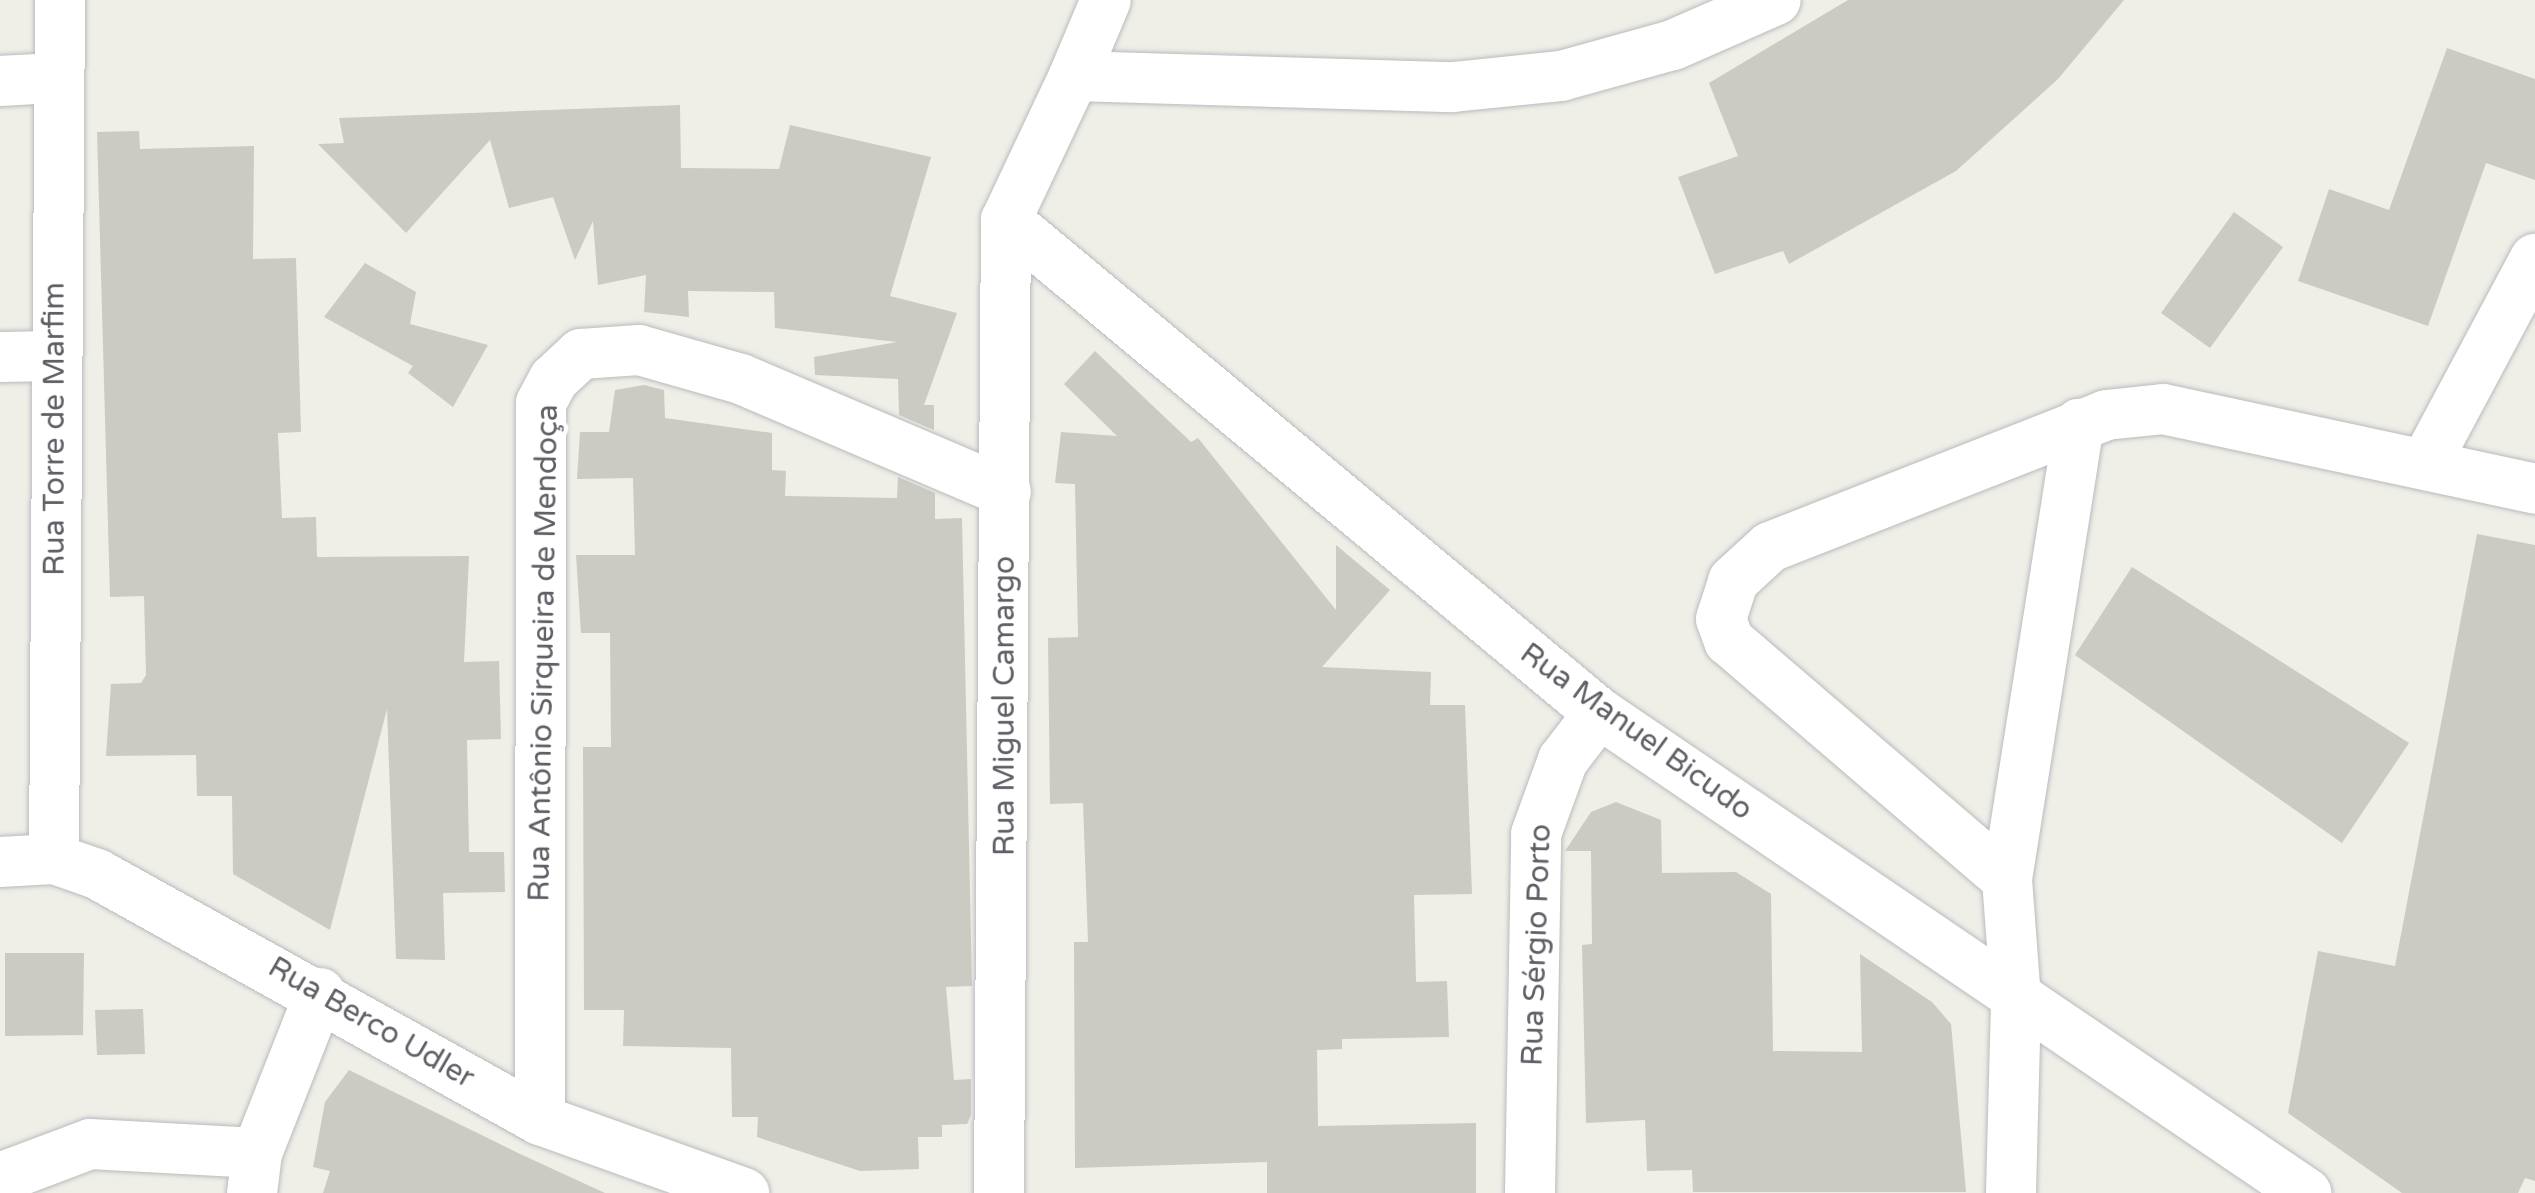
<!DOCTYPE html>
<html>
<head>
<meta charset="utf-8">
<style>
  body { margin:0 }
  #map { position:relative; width:2535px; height:1193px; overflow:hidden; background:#efefe7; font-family:"Varela Round",sans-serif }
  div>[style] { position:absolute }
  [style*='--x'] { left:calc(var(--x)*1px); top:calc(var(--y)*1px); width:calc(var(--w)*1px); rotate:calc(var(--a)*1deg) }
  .building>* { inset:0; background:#cbcac3 }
  .roads { filter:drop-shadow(0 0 2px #b9bac0) drop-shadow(0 0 2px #b9bac0) }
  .minor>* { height:50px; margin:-25px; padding:0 25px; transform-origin:25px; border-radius:25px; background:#fff }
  span { translate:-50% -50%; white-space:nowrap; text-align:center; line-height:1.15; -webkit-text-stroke:9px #fff; paint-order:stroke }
  .street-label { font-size:30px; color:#5e6066 }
</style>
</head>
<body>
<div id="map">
  <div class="building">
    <div style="clip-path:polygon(1848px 0,2124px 0,2058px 79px,1956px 171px,1789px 264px,1783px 251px,1715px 274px,1678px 177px,1738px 156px,1709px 83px)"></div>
    <div style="clip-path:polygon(2447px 48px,2535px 79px,2535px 180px,2486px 163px,2428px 326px,2298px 281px,2329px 189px,2389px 210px)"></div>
    <div style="clip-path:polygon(680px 105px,681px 168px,779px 169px,790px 125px,931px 157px,890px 296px,957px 313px,924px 405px,934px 405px,934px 430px,899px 415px,898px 379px,815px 375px,814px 357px,897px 342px,775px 328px,774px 292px,688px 291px,689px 317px,644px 312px,646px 275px,598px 285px,593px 221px,575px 260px,553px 197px,509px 208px,490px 140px,406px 233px,318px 144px,344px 143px,339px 118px)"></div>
    <div style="clip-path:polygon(139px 131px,140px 149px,254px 146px,253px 259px,296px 258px,301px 432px,278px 433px,282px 518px,316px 517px,317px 557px,469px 556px,464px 662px,499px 661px,501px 739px,467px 740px,469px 852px,504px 852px,505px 892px,443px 893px,445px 960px,396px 959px,387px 709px,330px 930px,233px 874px,232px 796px,197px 796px,196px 755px,106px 756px,111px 684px,141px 683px,146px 675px,144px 596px,110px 597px,97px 132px)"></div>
    <div style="clip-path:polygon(2234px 212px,2283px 247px,2210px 348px,2161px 313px)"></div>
    <div style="clip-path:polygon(365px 263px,416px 292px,410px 324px,488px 345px,453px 407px,408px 373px,413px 366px,324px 317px)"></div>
    <div style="clip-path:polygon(1095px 351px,1191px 442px,1198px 438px,1336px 610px,1336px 545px,1390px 590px,1322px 667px,1431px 672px,1430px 705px,1465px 705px,1472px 894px,1414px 895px,1416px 982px,1447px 981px,1449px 1037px,1342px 1039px,1342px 1049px,1317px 1050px,1318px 1126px,1476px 1123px,1476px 1193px,1267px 1193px,1267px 1162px,1075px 1168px,1074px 942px,1088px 942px,1083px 803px,1050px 804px,1048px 638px,1078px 637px,1075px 484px,1055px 483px,1061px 432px,1117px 436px,1064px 384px)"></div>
    <div style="clip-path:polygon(644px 385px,664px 390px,665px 418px,772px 433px,772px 470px,786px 471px,785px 496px,897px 498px,898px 477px,935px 493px,935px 519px,962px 518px,972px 986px,946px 987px,954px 1080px,971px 1079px,971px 1115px,967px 1124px,942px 1125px,942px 1137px,918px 1137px,919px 1169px,860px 1171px,757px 1137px,758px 1117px,732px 1117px,731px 1048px,623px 1046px,624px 1010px,584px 1010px,583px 747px,611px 747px,610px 633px,581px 633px,576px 555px,635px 555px,633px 478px,577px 479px,580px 432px,609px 432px,615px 390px)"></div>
    <div style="clip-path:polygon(2477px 534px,2535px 545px,2535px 1181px,2525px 1178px,2518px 1193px,2402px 1193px,2288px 1113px,2318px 951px,2395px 966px)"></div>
    <div style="clip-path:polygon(2132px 567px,2409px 743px,2342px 843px,2075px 655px)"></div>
    <div style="clip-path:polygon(1616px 802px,1661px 820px,1662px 873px,1736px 872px,1771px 894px,1773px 1051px,1862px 1052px,1860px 954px,1932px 1002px,1951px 1024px,1966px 1192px,1693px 1192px,1692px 1170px,1647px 1171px,1645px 1120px,1586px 1123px,1582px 945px,1592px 944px,1591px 851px,1565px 851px,1591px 812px)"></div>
    <div style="clip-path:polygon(5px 953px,84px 953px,83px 1035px,5px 1036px)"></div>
    <div style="clip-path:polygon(143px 1009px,145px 1054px,97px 1055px,95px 1010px)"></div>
    <div style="clip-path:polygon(349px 1070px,518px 1153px,605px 1193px,323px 1193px,330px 1171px,313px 1167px,325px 1102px)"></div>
  </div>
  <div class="roads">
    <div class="minor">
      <div style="--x:1074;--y:76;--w:82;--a:-67.2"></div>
      <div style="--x:0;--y:81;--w:56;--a:-3.1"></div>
      <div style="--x:1006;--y:220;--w:771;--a:39.74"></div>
      <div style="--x:1599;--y:713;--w:855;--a:34.17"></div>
      <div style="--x:0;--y:357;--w:55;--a:-1"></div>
      <div style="--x:2428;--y:459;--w:227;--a:-61.9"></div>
      <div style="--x:54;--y:859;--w:859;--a:-89.6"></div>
      <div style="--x:0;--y:862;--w:54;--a:-3.2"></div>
      <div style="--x:54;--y:859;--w:46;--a:19.2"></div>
      <div style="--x:97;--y:874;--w:507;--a:29.04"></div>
      <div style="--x:540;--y:1120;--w:217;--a:19.7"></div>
      <div style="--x:2007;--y:879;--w:461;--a:-81"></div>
      <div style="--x:540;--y:1120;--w:717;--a:-89.92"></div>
      <div style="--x:541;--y:403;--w:27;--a:-62"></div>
      <div style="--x:554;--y:379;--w:37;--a:-43"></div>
      <div style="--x:581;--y:354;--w:58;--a:-3.9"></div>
      <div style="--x:639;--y:350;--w:106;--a:15.9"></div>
      <div style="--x:741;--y:379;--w:288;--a:23.1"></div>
      <div style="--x:0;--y:1178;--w:96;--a:-20.7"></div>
      <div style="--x:90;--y:1144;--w:167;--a:3.1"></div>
      <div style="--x:252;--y:1193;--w:40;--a:-82.9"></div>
      <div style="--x:257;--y:1153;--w:172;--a:-68.5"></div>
      <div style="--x:999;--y:1193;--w:973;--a:-89.59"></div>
      <div style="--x:1006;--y:220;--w:159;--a:-64.7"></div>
      <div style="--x:1074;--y:76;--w:379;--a:1.7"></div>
      <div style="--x:1453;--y:87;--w:109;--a:-5.8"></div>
      <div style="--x:1561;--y:76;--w:116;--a:-15.5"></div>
      <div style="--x:1673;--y:45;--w:112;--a:-23.6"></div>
      <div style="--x:1530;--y:1193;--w:359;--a:-89"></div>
      <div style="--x:1536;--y:834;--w:79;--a:-70"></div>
      <div style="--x:1563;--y:760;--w:59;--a:-52.5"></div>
      <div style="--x:2011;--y:1193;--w:194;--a:-88.5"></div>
      <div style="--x:2016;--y:999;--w:120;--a:-94.3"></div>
      <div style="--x:2007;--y:879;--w:366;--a:-139.4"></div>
      <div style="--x:1729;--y:641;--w:23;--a:-110"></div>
      <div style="--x:1721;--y:619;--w:40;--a:-72"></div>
      <div style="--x:1733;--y:581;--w:50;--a:-42.6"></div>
      <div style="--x:1770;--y:547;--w:361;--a:-21.4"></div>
      <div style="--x:2106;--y:415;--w:57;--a:-6"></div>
      <div style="--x:2163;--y:409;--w:381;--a:12.1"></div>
    </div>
  </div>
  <div class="street-label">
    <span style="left:55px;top:429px;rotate:-90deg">Rua Torre de Marfim</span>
    <span style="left:544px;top:653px;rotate:-89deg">Rua Antônio Sirqueira de Mendoça</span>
    <span style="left:1005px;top:706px;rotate:-90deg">Rua Miguel Camargo</span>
    <span style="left:1636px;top:732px;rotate:36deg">Rua Manuel Bicudo</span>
    <span style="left:1537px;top:945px;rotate:-88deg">Rua Sérgio Porto</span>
    <span style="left:371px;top:1023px;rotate:30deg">Rua Berco Udler</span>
  </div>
</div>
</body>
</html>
